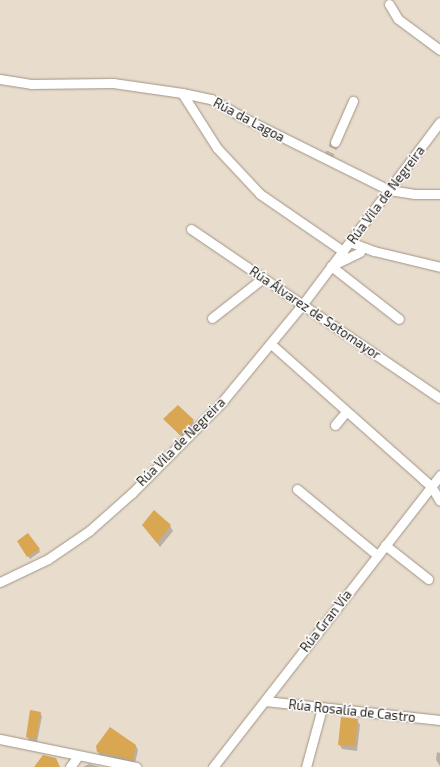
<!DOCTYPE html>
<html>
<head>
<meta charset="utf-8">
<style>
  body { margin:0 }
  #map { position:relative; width:440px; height:767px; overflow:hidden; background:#e8dccc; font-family:"Exo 2",sans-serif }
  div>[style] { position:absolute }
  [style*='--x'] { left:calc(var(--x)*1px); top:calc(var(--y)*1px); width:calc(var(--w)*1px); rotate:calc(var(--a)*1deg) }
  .shadow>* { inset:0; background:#0003 }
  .building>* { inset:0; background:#d9a651 }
  .minor-tunnel>* { height:9px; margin-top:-4.5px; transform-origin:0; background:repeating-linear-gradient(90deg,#c1b6a8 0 9px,transparent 0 13.5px) }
  .roads { filter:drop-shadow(0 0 1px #a09585) drop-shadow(0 0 1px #a09585) }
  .minor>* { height:9px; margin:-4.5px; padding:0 4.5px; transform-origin:4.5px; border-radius:4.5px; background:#fff }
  span { translate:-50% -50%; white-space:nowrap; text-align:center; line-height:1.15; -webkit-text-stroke:3px #fff; paint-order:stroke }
  .street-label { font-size:13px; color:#24201a }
</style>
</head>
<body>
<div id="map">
  <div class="shadow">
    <div style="clip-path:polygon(170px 412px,193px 421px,195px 424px,182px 437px,164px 419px)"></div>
    <div style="clip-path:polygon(143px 525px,170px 526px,173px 531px,160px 547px)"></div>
    <div style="clip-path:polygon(18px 541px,39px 549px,40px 552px,30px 559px)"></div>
    <div style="clip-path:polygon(40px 713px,42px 716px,37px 742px,29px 740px,27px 737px)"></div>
    <div style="clip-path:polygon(357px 720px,360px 725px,357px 751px,342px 749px,339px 744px)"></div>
    <div style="clip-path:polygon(136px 746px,138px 750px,135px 763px,100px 756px,98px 752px)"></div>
    <div style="clip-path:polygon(437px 752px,440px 753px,440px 766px,436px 760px)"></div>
    <div style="clip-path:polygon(89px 764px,100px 767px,83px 767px)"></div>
  </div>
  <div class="building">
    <div style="clip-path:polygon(178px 405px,194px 420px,180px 435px,163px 419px)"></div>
    <div style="clip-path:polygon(154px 510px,171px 525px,157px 543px,142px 525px)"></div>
    <div style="clip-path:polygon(28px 533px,40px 549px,27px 557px,17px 541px)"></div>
    <div style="clip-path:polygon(30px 710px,41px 712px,36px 739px,26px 737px)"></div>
    <div style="clip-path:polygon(341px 717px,358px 719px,355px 746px,338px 745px)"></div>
    <div style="clip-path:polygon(110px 727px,136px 745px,133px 760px,97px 752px,96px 746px)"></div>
    <div style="clip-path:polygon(43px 755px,56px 758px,60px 767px,34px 767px)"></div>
  </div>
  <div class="minor-tunnel">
    <div style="--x:327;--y:160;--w:20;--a:-66"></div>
  </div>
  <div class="roads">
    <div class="minor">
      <div style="--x:389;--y:4;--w:17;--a:59"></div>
      <div style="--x:398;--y:19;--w:52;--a:36.4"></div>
      <div style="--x:0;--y:79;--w:31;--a:9"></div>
      <div style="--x:31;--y:84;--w:82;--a:-0.7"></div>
      <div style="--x:113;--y:83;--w:70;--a:8.2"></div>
      <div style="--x:182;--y:93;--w:30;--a:12"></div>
      <div style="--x:211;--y:99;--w:36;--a:30"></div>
      <div style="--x:242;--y:117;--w:164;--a:26.4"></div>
      <div style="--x:389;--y:190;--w:26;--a:9"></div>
      <div style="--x:415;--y:194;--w:25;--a:0"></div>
      <div style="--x:182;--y:93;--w:65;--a:57.5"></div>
      <div style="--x:217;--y:148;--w:63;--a:46.9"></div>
      <div style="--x:260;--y:194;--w:101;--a:34.5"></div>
      <div style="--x:335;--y:142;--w:45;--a:-66.3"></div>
      <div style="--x:191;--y:229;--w:301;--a:34.2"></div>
      <div style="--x:350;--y:242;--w:26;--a:21"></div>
      <div style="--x:374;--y:251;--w:68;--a:13.6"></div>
      <div style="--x:360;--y:252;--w:32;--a:154"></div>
      <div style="--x:331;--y:266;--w:86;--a:37.9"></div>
      <div style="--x:212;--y:318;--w:65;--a:-38.1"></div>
      <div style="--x:271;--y:344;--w:205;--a:41.6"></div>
      <div style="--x:424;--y:480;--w:9;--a:41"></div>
      <div style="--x:431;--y:486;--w:17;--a:59"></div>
      <div style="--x:335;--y:425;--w:17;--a:-50"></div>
      <div style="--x:297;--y:489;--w:104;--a:39.5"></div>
      <div style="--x:385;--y:545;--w:55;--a:38.3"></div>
      <div style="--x:0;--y:582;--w:53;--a:-25.6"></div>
      <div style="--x:48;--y:559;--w:50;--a:-34.3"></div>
      <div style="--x:89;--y:531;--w:57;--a:-41.5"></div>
      <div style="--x:132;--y:493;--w:128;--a:-45.3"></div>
      <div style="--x:222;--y:402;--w:126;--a:-50.5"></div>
      <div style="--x:302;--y:305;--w:229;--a:-53"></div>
      <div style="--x:265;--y:701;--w:176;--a:6.2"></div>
      <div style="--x:0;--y:739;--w:139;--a:11.6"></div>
      <div style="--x:70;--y:767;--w:14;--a:-54"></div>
      <div style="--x:213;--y:767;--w:370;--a:-52.1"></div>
      <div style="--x:306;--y:767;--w:61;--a:-74.8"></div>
    </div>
  </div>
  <div class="street-label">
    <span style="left:249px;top:120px;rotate:28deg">Rúa da Lagoa</span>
    <span style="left:386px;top:195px;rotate:-53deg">Rúa Vila de Negreira</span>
    <span style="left:315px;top:313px;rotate:34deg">Rúa Álvarez de Sotomayor</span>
    <span style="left:181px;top:442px;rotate:-45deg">Rúa Vila de Negreira</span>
    <span style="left:326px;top:621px;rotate:-52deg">Rúa Gran Vía</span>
    <span style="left:352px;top:711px;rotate:6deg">Rúa Rosalía de Castro</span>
  </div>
</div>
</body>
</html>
